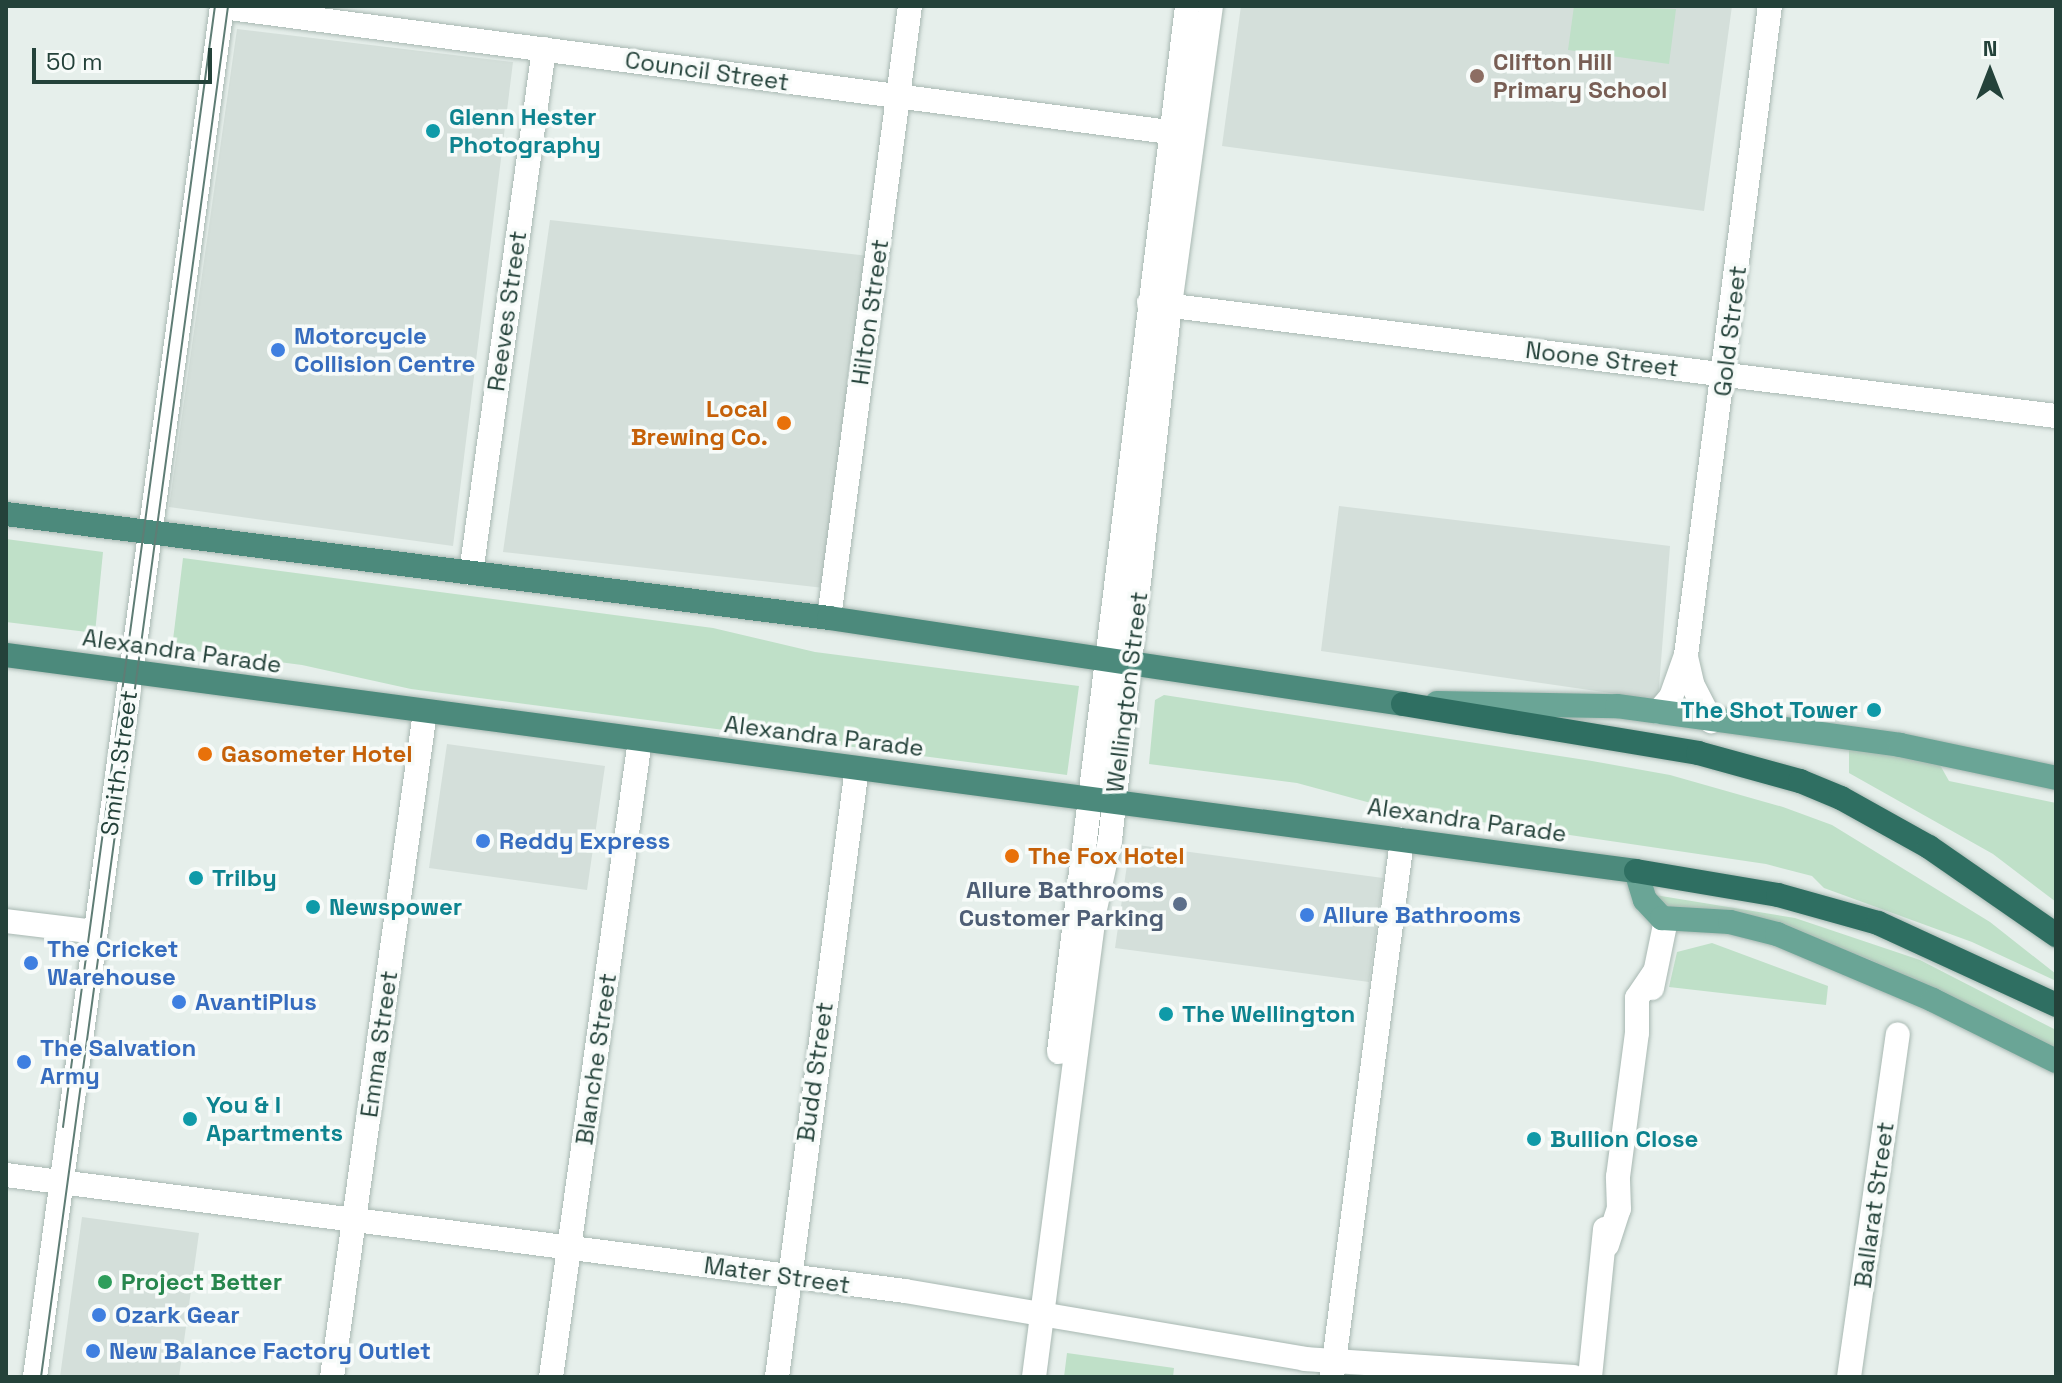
<!DOCTYPE html>
<html>
<head>
<meta charset="utf-8">
<style>
  body { margin:0 }
  #map { position:relative; width:2062px; height:1383px; overflow:hidden; background:#e6efeb; font-family:"Space Grotesk",sans-serif }
  div>[style] { position:absolute }
  [style*='--x'] { left:calc(var(--x)*1px); top:calc(var(--y)*1px); width:calc(var(--w)*1px); rotate:calc(var(--a)*1deg) }
  .built>* { inset:0; background:#d4dfda }
  .green>* { inset:0; background:#bfe0c8 }
  .roads { filter:drop-shadow(0 0 2px #a8b8b2) drop-shadow(0 0 2px #a8b8b2) }
  .minor>* { height:24px; margin:-12px; padding:0 12px; transform-origin:12px; border-radius:12px; background:#fff }
  .tertiary>* { height:24px; margin:-12px; padding:0 12px; transform-origin:12px; border-radius:12px; background:#fff }
  .primary>* { height:24px; margin:-12px; padding:0 12px; transform-origin:12px; border-radius:12px; background:#6aa596 }
  .trunk>* { height:24px; margin:-12px; padding:0 12px; transform-origin:12px; border-radius:12px; background:#4c8a7c }
  .motorway>* { height:24px; margin:-12px; padding:0 12px; transform-origin:12px; border-radius:12px; background:#2f6f62 }
  .tram>* { height:2px; margin:-1px; padding:0 1px; transform-origin:1px; border-radius:1px; background:#5f7d75 }
  .dots>* { width:22px; height:22px; translate:-50% -50%; box-sizing:border-box; border:4px solid #f7fbf9; border-radius:50% }
  span { translate:-50% -50%; white-space:nowrap; text-align:center; line-height:1.15; -webkit-text-stroke:7px #f7fbf9; paint-order:stroke }
  .education-label { font-size:24px; color:#785e54; font-weight:700 }
  .left { translate:0 -50%; text-align:left }
  .street-label { font-size:24px; color:#24423a }
  .culture-label { font-size:24px; color:#0d838f; font-weight:700 }
  .right { translate:-100% -50%; text-align:right }
  .shop-label { font-size:24px; color:#366cbe; font-weight:700 }
  .food-label { font-size:24px; color:#c56008; font-weight:700 }
  .service-label { font-size:24px; color:#4e5e75; font-weight:700 }
  .leisure-label { font-size:24px; color:#27864d; font-weight:700 }
  .frame { position:absolute; inset:0; border:8px solid #24423a; pointer-events:none }
  .north { position:absolute; left:1950px; top:32px; width:80px; height:80px; -webkit-text-stroke:6px #f7fbf9; paint-order:stroke; rotate:0deg; font-size:22px; font-weight:700; line-height:32px; text-align:center; color:#24423a }
  .north::after { content:''; display:block; margin:auto; width:28px; height:36px; background:#24423a; clip-path:polygon(50% 0,100% 100%,50% 72%,0 100%) }
  .scale { position:absolute; left:32px; top:48px; width:180px; height:36px; box-sizing:border-box; border:4px solid #24423a; border-top:0; padding-left:10px; font-size:24px; line-height:28px; white-space:nowrap; color:#24423a; -webkit-text-stroke:6px #f7fbf9; paint-order:stroke }
</style>
</head>
<body>
<div id="map">
  <div class="built">
    <div style="clip-path:polygon(1241px 6px,1732px 6px,1704px 211px,1222px 146px)"></div>
    <div style="clip-path:polygon(237px 29px,513px 62px,453px 546px,169px 507px)"></div>
    <div style="clip-path:polygon(550px 220px,869px 256px,833px 589px,503px 552px)"></div>
    <div style="clip-path:polygon(1339px 506px,1670px 546px,1658px 700px,1321px 651px)"></div>
    <div style="clip-path:polygon(447px 744px,605px 766px,587px 890px,429px 868px)"></div>
    <div style="clip-path:polygon(1130px 844px,1383px 878px,1369px 982px,1115px 948px)"></div>
    <div style="clip-path:polygon(82px 1217px,199px 1233px,179px 1377px,60px 1377px)"></div>
  </div>
  <div class="green">
    <div style="clip-path:polygon(1574px 6px,1676px 9px,1669px 64px,1568px 50px)"></div>
    <div style="clip-path:polygon(6px 539px,103px 552px,95px 633px,6px 622px)"></div>
    <div style="clip-path:polygon(183px 558px,713px 628px,815px 652px,1079px 686px,1067px 775px,411px 689px,302px 665px,172px 648px)"></div>
    <div style="clip-path:polygon(1164px 695px,1592px 761px,1670px 775px,1783px 807px,1832px 825px,1990px 922px,2056px 974px,2056px 981px,1972px 942px,1824px 888px,1812px 876px,1766px 864px,1393px 809px,1297px 783px,1149px 764px,1155px 700px)"></div>
    <div style="clip-path:polygon(1849px 749px,1897px 753px,1940px 765px,1949px 781px,2056px 803px,2056px 902px,1993px 854px,1849px 773px)"></div>
    <div style="clip-path:polygon(1655px 895px,1795px 918px,1920px 960px,2056px 1030px,2056px 1052px,1871px 960px,1831px 945px,1667px 909px)"></div>
    <div style="clip-path:polygon(1712px 943px,1828px 986px,1826px 1005px,1669px 987px,1677px 952px)"></div>
    <div style="clip-path:polygon(1067px 1353px,1174px 1368px,1173px 1377px,1064px 1377px)"></div>
  </div>
  <div class="roads">
    <div class="minor">
      <div style="--x:222;--y:7;--w:977;--a:7.52"></div>
      <div style="--x:1149;--y:303;--w:914;--a:7.1"></div>
      <div style="--x:471;--y:573;--w:529;--a:-82.07"></div>
      <div style="--x:829;--y:618;--w:617;--a:-82.46"></div>
      <div style="--x:1686;--y:657;--w:28;--a:77"></div>
      <div style="--x:1692;--y:684;--w:42;--a:62.8"></div>
      <div style="--x:1658;--y:712;--w:20;--a:-49"></div>
      <div style="--x:1671;--y:697;--w:45;--a:-70.3"></div>
      <div style="--x:1686;--y:655;--w:654;--a:-82.63"></div>
      <div style="--x:6;--y:921;--w:90;--a:7"></div>
      <div style="--x:1652;--y:988;--w:69;--a:-78.4"></div>
      <div style="--x:6;--y:1175;--w:906;--a:7.35"></div>
      <div style="--x:905;--y:1291;--w:406;--a:9.6"></div>
      <div style="--x:1305;--y:1359;--w:269;--a:3.8"></div>
      <div style="--x:1607;--y:1245;--w:38;--a:-72"></div>
      <div style="--x:1619;--y:1209;--w:32;--a:-92"></div>
      <div style="--x:1618;--y:1177;--w:145;--a:-82.5"></div>
      <div style="--x:1637;--y:1033;--w:35;--a:-90"></div>
      <div style="--x:1637;--y:998;--w:30;--a:-56"></div>
      <div style="--x:332;--y:1377;--w:671;--a:-82.04"></div>
      <div style="--x:551;--y:1377;--w:643;--a:-82.05"></div>
      <div style="--x:777;--y:1377;--w:614;--a:-82.52"></div>
      <div style="--x:1332;--y:1377;--w:542;--a:-82.57"></div>
      <div style="--x:1590;--y:1377;--w:149;--a:-84.2"></div>
      <div style="--x:1849;--y:1377;--w:346;--a:-81.9"></div>
    </div>
    <div class="tertiary">
      <div style="--x:1059;--y:1052;--w:1054;--a:-83.02"></div>
      <div style="--x:35;--y:1377;--w:1384;--a:-82.23"></div>
      <div style="--x:1034;--y:1377;--w:472;--a:-82.6"></div>
      <div style="--x:1095;--y:909;--w:71;--a:-77.7"></div>
      <div style="--x:1110;--y:840;--w:538;--a:-83.6"></div>
      <div style="--x:1170;--y:305;--w:302;--a:-82.2"></div>
    </div>
    <div class="primary">
      <div style="--x:1437;--y:703;--w:180;--a:1"></div>
      <div style="--x:1617;--y:706;--w:286;--a:7.8"></div>
      <div style="--x:1900;--y:745;--w:159;--a:11.9"></div>
      <div style="--x:1636;--y:871;--w:30;--a:73"></div>
      <div style="--x:1645;--y:900;--w:25;--a:47"></div>
      <div style="--x:1662;--y:918;--w:68;--a:3.4"></div>
      <div style="--x:1730;--y:922;--w:49;--a:14.3"></div>
      <div style="--x:1777;--y:934;--w:169;--a:22.9"></div>
      <div style="--x:1933;--y:1000;--w:137;--a:26.4"></div>
    </div>
    <div class="trunk">
      <div style="--x:6;--y:514;--w:830;--a:7.2"></div>
      <div style="--x:829;--y:618;--w:580;--a:8.52"></div>
      <div style="--x:6;--y:655;--w:1644;--a:7.55"></div>
    </div>
    <div class="motorway">
      <div style="--x:1403;--y:704;--w:299;--a:9.4"></div>
      <div style="--x:1698;--y:753;--w:106;--a:15.4"></div>
      <div style="--x:1800;--y:781;--w:44;--a:22.5"></div>
      <div style="--x:1841;--y:798;--w:101;--a:29.1"></div>
      <div style="--x:1929;--y:847;--w:155;--a:34.7"></div>
      <div style="--x:1636;--y:871;--w:144;--a:9.6"></div>
      <div style="--x:1778;--y:895;--w:104;--a:15.6"></div>
      <div style="--x:1878;--y:923;--w:196;--a:24.7"></div>
    </div>
  </div>
  <div class="tram">
    <div style="--x:63;--y:1127;--w:1131;--a:-82.28"></div>
    <div style="--x:41;--y:1377;--w:1384;--a:-82.23"></div>
  </div>
  <div class="dots">
    <div style="left:1477px;top:76px;background:#8d6e63"></div>
    <div style="left:433px;top:131px;background:#0f9aa8"></div>
    <div style="left:278px;top:350px;background:#3f7fe0"></div>
    <div style="left:784px;top:423px;background:#e8710a"></div>
    <div style="left:1874px;top:710px;background:#0f9aa8"></div>
    <div style="left:205px;top:754px;background:#e8710a"></div>
    <div style="left:483px;top:841px;background:#3f7fe0"></div>
    <div style="left:1012px;top:856px;background:#e8710a"></div>
    <div style="left:196px;top:878px;background:#0f9aa8"></div>
    <div style="left:1180px;top:904px;background:#5c6f8a"></div>
    <div style="left:313px;top:907px;background:#0f9aa8"></div>
    <div style="left:1307px;top:915px;background:#3f7fe0"></div>
    <div style="left:31px;top:963px;background:#3f7fe0"></div>
    <div style="left:179px;top:1002px;background:#3f7fe0"></div>
    <div style="left:1166px;top:1014px;background:#0f9aa8"></div>
    <div style="left:24px;top:1062px;background:#3f7fe0"></div>
    <div style="left:190px;top:1119px;background:#0f9aa8"></div>
    <div style="left:1534px;top:1139px;background:#0f9aa8"></div>
    <div style="left:105px;top:1282px;background:#2e9e5b"></div>
    <div style="left:99px;top:1315px;background:#3f7fe0"></div>
    <div style="left:93px;top:1351px;background:#3f7fe0"></div>
  </div>
  <div class="education-label">
    <span class="left" style="left:1493px;top:76px">Clifton Hill<br>Primary School</span>
  </div>
  <div class="street-label">
    <span style="left:707px;top:71px;rotate:8deg">Council Street</span>
    <span style="left:507px;top:311px;rotate:-82deg">Reeves Street</span>
    <span style="left:870px;top:312px;rotate:-82deg">Hilton Street</span>
    <span style="left:1730px;top:331px;rotate:-83deg">Gold Street</span>
    <span style="left:1602px;top:359px;rotate:7deg">Noone Street</span>
    <span style="left:182px;top:651px;rotate:8deg">Alexandra Parade</span>
    <span style="left:1127px;top:692px;rotate:-83deg">Wellington Street</span>
    <span style="left:824px;top:736px;rotate:7deg">Alexandra Parade</span>
    <span style="left:119px;top:763px;rotate:-82deg">Smith Street</span>
    <span style="left:1467px;top:820px;rotate:8deg">Alexandra Parade</span>
    <span style="left:379px;top:1044px;rotate:-82deg">Emma Street</span>
    <span style="left:596px;top:1059px;rotate:-82deg">Blanche Street</span>
    <span style="left:815px;top:1072px;rotate:-82deg">Budd Street</span>
    <span style="left:1874px;top:1205px;rotate:-82deg">Ballarat Street</span>
    <span style="left:777px;top:1275px;rotate:8deg">Mater Street</span>
  </div>
  <div class="culture-label">
    <span class="left" style="left:449px;top:131px">Glenn Hester<br>Photography</span>
    <span class="right" style="left:1858px;top:710px">The Shot Tower</span>
    <span class="left" style="left:212px;top:878px">Trilby</span>
    <span class="left" style="left:329px;top:907px">Newspower</span>
    <span class="left" style="left:1182px;top:1014px">The Wellington</span>
    <span class="left" style="left:206px;top:1119px">You &amp; I<br>Apartments</span>
    <span class="left" style="left:1550px;top:1139px">Bullion Close</span>
  </div>
  <div class="shop-label">
    <span class="left" style="left:294px;top:350px">Motorcycle<br>Collision Centre</span>
    <span class="left" style="left:499px;top:841px">Reddy Express</span>
    <span class="left" style="left:1323px;top:915px">Allure Bathrooms</span>
    <span class="left" style="left:47px;top:963px">The Cricket<br>Warehouse</span>
    <span class="left" style="left:195px;top:1002px">AvantiPlus</span>
    <span class="left" style="left:40px;top:1062px">The Salvation<br>Army</span>
    <span class="left" style="left:115px;top:1315px">Ozark Gear</span>
    <span class="left" style="left:109px;top:1351px">New Balance Factory Outlet</span>
  </div>
  <div class="food-label">
    <span class="right" style="left:768px;top:423px">Local<br>Brewing Co.</span>
    <span class="left" style="left:221px;top:754px">Gasometer Hotel</span>
    <span class="left" style="left:1028px;top:856px">The Fox Hotel</span>
  </div>
  <div class="service-label">
    <span class="right" style="left:1164px;top:904px">Allure Bathrooms<br>Customer Parking</span>
  </div>
  <div class="leisure-label">
    <span class="left" style="left:121px;top:1282px">Project Better</span>
  </div>
  <div class="frame"></div>
  <div class="north">N</div>
  <div class="scale">50 m</div>
</div>
</body>
</html>
